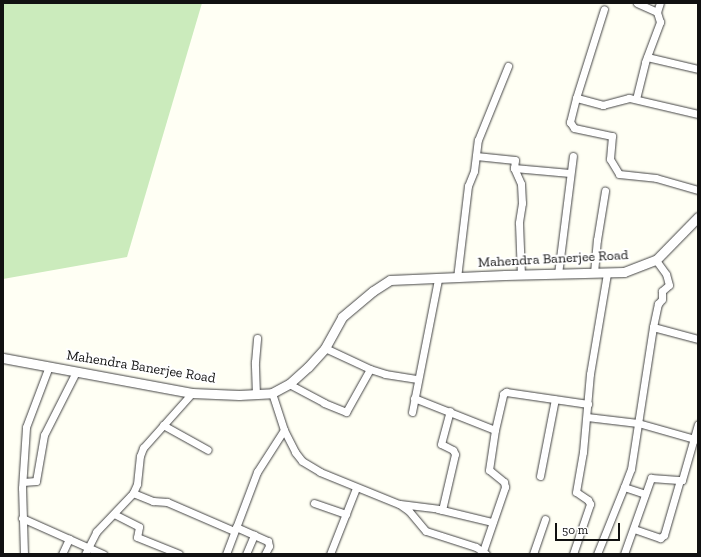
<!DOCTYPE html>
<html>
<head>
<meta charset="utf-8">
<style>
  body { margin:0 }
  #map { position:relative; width:701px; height:557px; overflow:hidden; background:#fffff4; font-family:"Zilla Slab",serif }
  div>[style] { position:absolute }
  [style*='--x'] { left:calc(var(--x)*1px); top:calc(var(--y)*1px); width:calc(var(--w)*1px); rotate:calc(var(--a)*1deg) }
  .green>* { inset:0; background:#cbebbc }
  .roads { filter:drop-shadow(0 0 1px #444) drop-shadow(0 0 1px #444) }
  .minor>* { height:7px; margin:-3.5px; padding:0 3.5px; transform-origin:3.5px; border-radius:3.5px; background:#fff }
  .tertiary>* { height:9px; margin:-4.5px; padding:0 4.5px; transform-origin:4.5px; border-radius:4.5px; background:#fff }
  span { translate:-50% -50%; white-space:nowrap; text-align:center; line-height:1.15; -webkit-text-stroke:4px #fff; paint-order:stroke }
  .street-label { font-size:14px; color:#111 }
  .frame { position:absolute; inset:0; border:4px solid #111; pointer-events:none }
  .scale { position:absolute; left:555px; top:523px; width:65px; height:18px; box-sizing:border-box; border:2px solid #111; border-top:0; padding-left:5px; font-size:12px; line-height:14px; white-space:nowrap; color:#111; -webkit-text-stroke:3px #fff; paint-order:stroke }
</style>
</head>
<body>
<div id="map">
  <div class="green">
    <div style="clip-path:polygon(3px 3px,202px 3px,127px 257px,3px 279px)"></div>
  </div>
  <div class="roads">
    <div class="minor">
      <div style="--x:637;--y:3;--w:22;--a:24"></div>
      <div style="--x:647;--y:57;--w:52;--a:13.2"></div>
      <div style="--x:576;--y:98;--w:93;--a:-72.5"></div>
      <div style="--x:636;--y:99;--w:38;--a:-76"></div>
      <div style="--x:645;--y:62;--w:43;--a:-69.4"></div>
      <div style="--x:660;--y:22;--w:10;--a:-107"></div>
      <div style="--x:657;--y:12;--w:9;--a:-72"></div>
      <div style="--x:698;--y:114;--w:71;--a:-166.9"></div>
      <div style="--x:629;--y:98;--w:27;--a:165"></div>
      <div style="--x:603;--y:105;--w:28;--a:-165"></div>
      <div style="--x:576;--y:98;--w:25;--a:104"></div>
      <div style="--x:570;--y:122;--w:7;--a:56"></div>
      <div style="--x:574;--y:128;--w:39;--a:12"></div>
      <div style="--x:612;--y:136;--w:23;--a:95"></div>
      <div style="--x:610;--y:159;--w:17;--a:59"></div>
      <div style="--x:619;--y:174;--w:37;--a:6"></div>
      <div style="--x:656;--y:178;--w:44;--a:15.9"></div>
      <div style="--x:476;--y:156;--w:39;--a:6"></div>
      <div style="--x:515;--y:160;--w:8;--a:97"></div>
      <div style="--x:514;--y:168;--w:17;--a:66"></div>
      <div style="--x:521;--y:184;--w:19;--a:87"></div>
      <div style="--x:522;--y:203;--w:20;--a:99"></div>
      <div style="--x:519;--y:223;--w:51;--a:87.8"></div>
      <div style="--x:514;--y:168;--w:56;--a:5.1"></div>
      <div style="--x:594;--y:273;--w:33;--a:-85"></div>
      <div style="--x:597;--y:240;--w:50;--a:-80.7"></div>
      <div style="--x:558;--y:274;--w:119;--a:-82.8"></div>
      <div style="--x:457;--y:278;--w:93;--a:-83.2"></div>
      <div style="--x:468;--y:186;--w:16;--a:-68"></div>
      <div style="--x:474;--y:171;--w:31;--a:-83"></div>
      <div style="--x:478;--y:140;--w:80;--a:-67.9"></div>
      <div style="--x:653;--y:327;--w:24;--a:-78"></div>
      <div style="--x:658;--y:304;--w:6;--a:-51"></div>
      <div style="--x:662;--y:299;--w:8;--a:-90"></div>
      <div style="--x:662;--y:291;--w:9;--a:-41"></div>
      <div style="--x:669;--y:285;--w:11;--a:-105"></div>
      <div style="--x:666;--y:274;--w:17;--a:-126"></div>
      <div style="--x:325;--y:348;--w:50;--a:25"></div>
      <div style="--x:370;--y:369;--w:16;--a:18"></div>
      <div style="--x:385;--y:374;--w:33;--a:9"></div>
      <div style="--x:289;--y:384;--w:40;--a:28"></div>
      <div style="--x:324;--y:403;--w:24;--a:22"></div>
      <div style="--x:346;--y:412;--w:49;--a:-60.8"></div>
      <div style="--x:272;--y:393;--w:39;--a:72"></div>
      <div style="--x:284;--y:430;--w:25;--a:63"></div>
      <div style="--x:295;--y:452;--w:11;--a:52"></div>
      <div style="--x:302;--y:461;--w:21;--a:31"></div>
      <div style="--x:320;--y:472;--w:85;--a:22.1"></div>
      <div style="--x:399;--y:504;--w:12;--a:35"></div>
      <div style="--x:409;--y:511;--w:26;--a:50"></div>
      <div style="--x:426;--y:531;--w:52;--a:17.7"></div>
      <div style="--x:476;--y:547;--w:12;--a:35"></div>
      <div style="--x:256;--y:395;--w:33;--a:-92"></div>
      <div style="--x:255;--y:362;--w:24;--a:-85"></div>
      <div style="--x:414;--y:398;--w:87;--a:21.6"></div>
      <div style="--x:412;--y:412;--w:136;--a:-78.9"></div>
      <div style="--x:587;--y:417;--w:51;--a:6.7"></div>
      <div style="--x:638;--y:423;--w:62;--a:15.8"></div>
      <div style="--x:163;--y:425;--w:51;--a:29.1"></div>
      <div style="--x:540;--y:476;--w:78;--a:-79"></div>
      <div style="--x:23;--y:482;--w:13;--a:-4"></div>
      <div style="--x:36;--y:481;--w:47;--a:-80.1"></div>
      <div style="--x:44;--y:435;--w:71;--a:-63.1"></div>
      <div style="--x:624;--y:487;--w:19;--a:-69"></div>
      <div style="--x:631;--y:469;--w:144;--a:-81.2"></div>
      <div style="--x:653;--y:327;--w:47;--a:14.9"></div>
      <div style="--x:133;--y:493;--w:22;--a:22"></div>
      <div style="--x:153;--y:501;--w:14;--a:4"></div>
      <div style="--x:167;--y:502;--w:73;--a:23.4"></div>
      <div style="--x:314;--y:503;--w:34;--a:19"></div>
      <div style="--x:400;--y:504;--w:38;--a:7"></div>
      <div style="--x:438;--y:509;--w:56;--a:13.5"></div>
      <div style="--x:442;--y:510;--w:57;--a:-76.9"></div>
      <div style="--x:455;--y:454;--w:4;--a:-117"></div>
      <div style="--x:453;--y:450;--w:13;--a:-153"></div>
      <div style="--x:441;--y:444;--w:34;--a:-75"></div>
      <div style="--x:114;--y:514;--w:28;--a:27"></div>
      <div style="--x:139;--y:527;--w:10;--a:101"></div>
      <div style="--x:137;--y:537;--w:45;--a:22"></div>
      <div style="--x:22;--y:518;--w:89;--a:24"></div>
      <div style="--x:236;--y:527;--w:35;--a:24"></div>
      <div style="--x:268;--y:541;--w:5;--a:79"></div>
      <div style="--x:269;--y:546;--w:9;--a:117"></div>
      <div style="--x:634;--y:529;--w:28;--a:19"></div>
      <div style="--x:660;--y:538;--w:5;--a:-37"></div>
      <div style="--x:664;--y:535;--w:57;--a:-73.8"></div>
      <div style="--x:483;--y:551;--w:68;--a:-71"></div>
      <div style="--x:505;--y:487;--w:5;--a:-101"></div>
      <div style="--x:504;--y:482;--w:19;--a:-141"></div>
      <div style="--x:489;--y:470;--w:40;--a:-81.5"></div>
      <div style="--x:495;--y:430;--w:37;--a:-77"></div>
      <div style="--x:503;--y:394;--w:4;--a:-34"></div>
      <div style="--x:506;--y:392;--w:83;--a:8.3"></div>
      <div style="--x:24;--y:554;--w:66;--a:-91.7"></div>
      <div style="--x:22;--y:488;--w:61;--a:-86.2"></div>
      <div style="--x:26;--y:427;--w:65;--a:-69.3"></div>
      <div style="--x:62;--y:554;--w:17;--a:-65"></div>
      <div style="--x:85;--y:554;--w:25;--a:-63"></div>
      <div style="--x:96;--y:532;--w:54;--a:-46.5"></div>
      <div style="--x:133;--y:493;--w:10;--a:-66"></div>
      <div style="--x:137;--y:484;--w:28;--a:-84"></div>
      <div style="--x:140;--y:456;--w:9;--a:-69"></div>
      <div style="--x:143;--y:448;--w:74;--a:-48.3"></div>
      <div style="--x:226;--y:554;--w:88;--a:-69.3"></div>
      <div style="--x:257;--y:472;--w:50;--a:-57.3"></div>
      <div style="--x:246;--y:554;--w:21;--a:-67"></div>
      <div style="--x:330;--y:554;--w:71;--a:-68.5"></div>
      <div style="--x:533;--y:554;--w:37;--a:-71"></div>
      <div style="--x:573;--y:554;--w:53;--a:-71.2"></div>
      <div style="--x:590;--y:504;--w:4;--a:-117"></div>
      <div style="--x:588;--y:500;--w:14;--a:-146"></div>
      <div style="--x:576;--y:492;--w:41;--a:-80.1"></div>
      <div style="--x:583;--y:452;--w:78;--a:-84.9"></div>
      <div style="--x:590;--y:374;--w:102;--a:-80.4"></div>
      <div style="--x:597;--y:554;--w:72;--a:-68.1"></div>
      <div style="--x:624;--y:487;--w:22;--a:18"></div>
      <div style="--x:624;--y:554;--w:81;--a:-70.4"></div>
      <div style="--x:651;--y:478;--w:31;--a:4"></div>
      <div style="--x:682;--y:480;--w:58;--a:-74.1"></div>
    </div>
    <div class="tertiary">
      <div style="--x:3;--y:358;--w:192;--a:10.5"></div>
      <div style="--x:192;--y:393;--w:47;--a:2.4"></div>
      <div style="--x:239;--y:395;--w:33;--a:-3"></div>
      <div style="--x:272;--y:393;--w:19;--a:-28"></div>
      <div style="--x:289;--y:384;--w:25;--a:-42"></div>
      <div style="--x:308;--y:367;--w:25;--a:-48"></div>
      <div style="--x:325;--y:348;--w:35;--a:-61"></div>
      <div style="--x:342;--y:317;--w:40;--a:-40"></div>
      <div style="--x:373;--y:291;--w:20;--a:-33"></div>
      <div style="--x:390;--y:280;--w:115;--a:-2.5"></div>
      <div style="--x:505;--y:275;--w:119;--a:-1.4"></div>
      <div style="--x:624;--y:272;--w:34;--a:-21"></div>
      <div style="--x:656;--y:260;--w:60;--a:-45.7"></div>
    </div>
  </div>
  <div class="street-label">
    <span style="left:553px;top:259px;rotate:-3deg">Mahendra Banerjee Road</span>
    <span style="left:141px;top:367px;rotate:9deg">Mahendra Banerjee Road</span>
  </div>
  <div class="frame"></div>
  <div class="scale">50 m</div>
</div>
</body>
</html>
